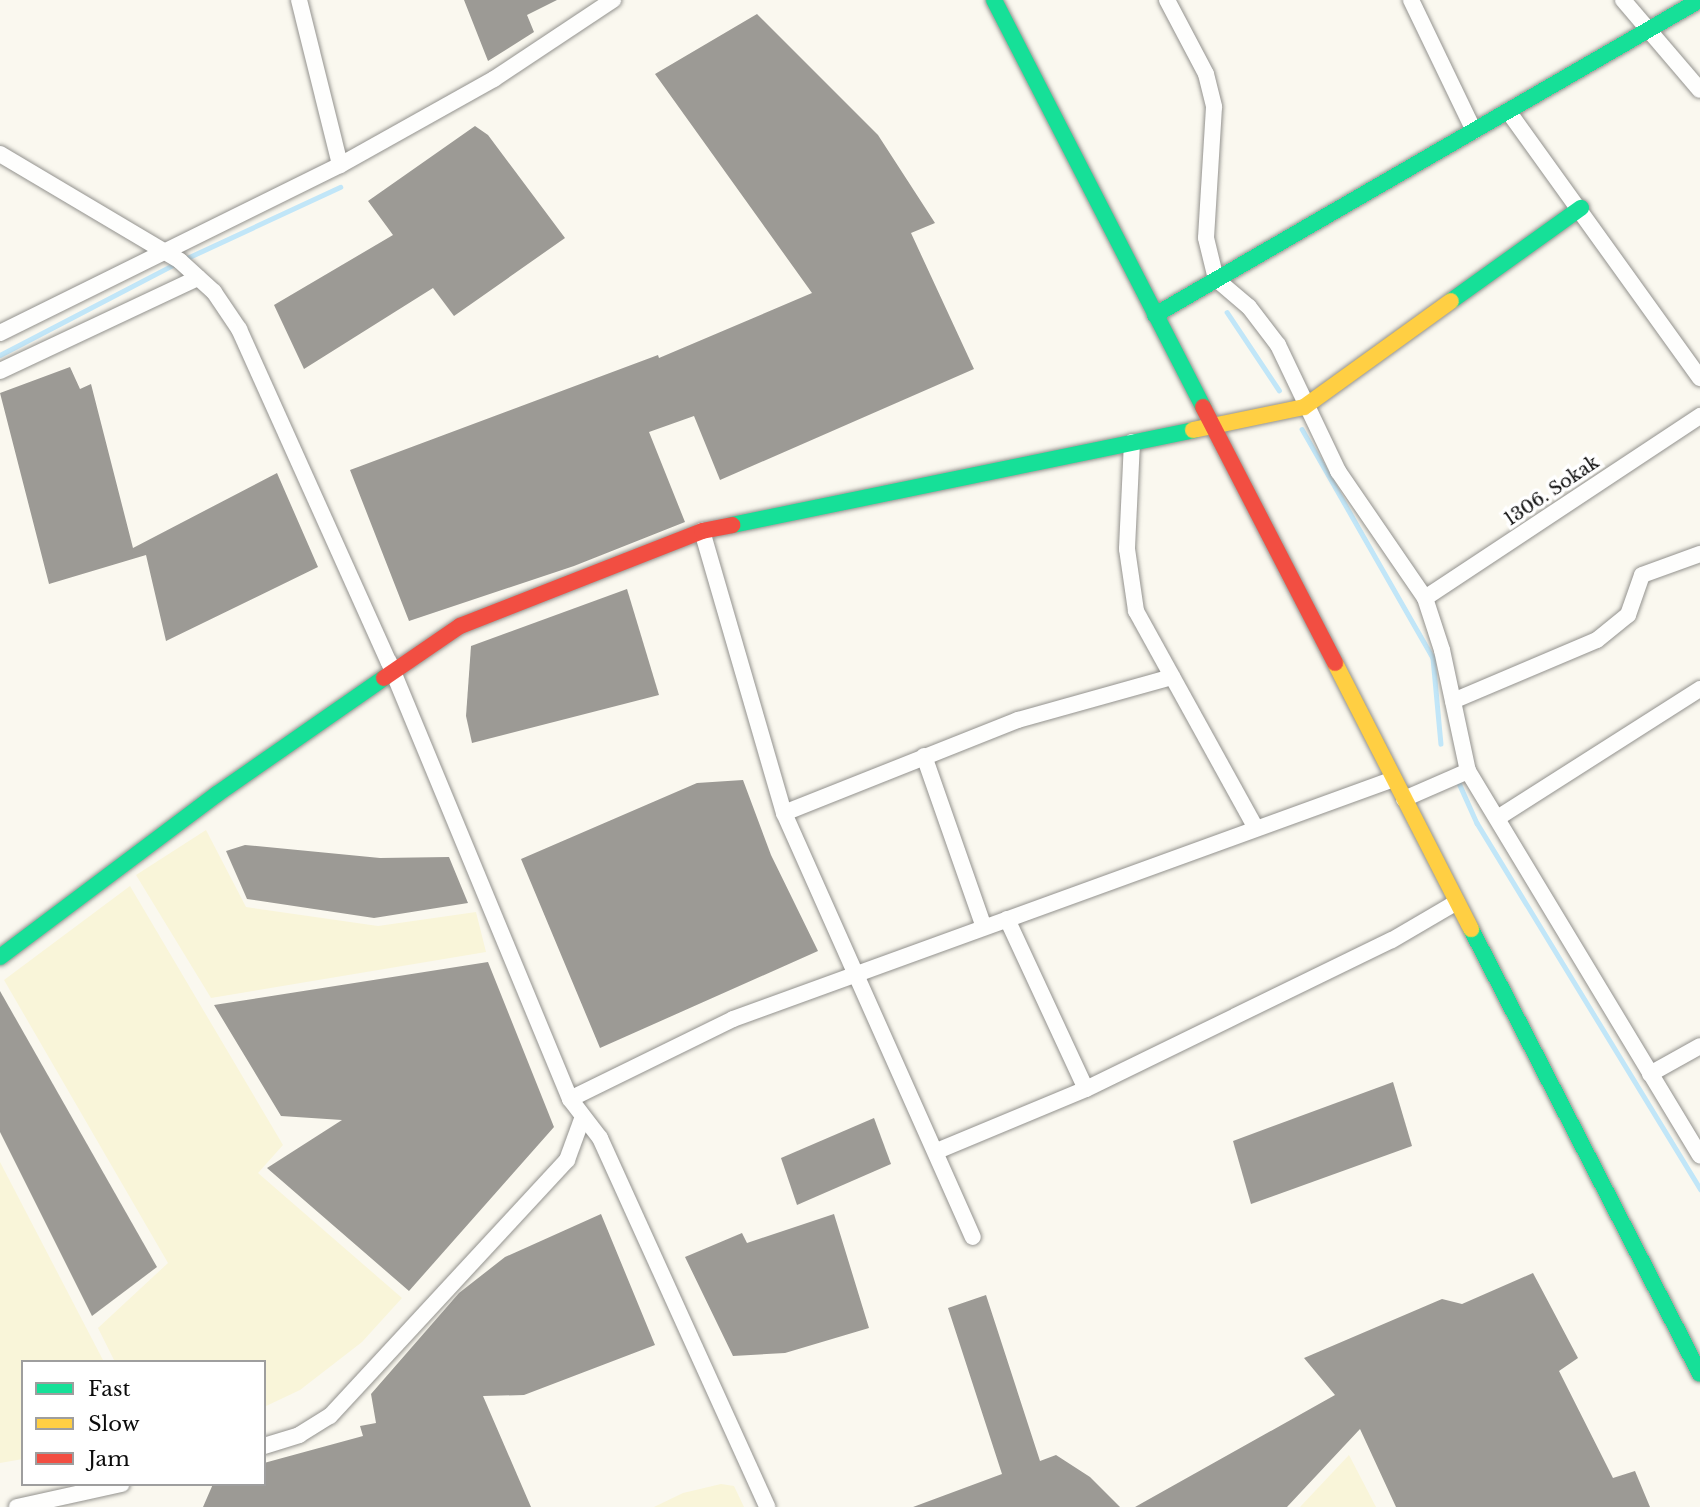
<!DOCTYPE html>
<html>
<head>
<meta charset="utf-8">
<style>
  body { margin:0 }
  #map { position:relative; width:1700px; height:1507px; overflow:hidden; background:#faf8ef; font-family:"Libre Baskerville",serif }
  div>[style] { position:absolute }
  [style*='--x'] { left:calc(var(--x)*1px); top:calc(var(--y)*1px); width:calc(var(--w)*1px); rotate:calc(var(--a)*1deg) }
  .farmland>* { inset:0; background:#f9f5d9 }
  .stream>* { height:4.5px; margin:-2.25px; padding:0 2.25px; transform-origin:2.25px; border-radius:2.25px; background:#c1e6f8 }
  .building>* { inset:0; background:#9c9a95 }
  .roads { filter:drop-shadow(0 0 2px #93928e) drop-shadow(0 0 2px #93928e) }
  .street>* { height:16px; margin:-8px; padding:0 8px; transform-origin:8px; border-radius:8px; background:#fefefd }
  .fast>* { height:16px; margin:-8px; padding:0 8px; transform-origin:8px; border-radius:8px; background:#16e098 }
  .slow>* { height:16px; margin:-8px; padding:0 8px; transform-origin:8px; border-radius:8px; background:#ffcf43 }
  .jam>* { height:16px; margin:-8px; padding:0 8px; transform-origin:8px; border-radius:8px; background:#f24e42 }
  span { translate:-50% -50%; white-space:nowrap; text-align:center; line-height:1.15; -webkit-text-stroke:7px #fff; paint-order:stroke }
  .street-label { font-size:18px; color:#0c0c0c }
  .legend { position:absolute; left:21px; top:1360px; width:245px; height:126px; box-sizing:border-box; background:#fff; border:2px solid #9e9e9e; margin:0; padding:9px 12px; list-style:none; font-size:21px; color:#0c0c0c }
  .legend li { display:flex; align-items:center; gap:14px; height:35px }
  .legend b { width:35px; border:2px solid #9e9e9e }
</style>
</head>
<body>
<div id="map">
  <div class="farmland">
    <div style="clip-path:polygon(206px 830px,246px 907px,378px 926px,476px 912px,486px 952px,211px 998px,136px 875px)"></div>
    <div style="clip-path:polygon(130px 886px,283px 1145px,258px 1173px,402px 1298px,362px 1342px,300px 1390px,264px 1407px,264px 1362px,115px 1362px,98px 1328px,168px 1263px,4px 980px)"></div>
    <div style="clip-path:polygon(0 1162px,104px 1362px,23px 1362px,23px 1459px,0 1463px)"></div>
    <div style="clip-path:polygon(1349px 1455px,1376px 1507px,1300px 1507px)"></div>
    <div style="clip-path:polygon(721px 1484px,734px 1486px,744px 1507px,654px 1507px,683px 1493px)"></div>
  </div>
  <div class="stream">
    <div style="--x:185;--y:259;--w:171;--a:-24.9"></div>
    <div style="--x:1227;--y:312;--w:94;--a:56.3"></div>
    <div style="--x:0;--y:355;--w:199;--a:-27.5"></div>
    <div style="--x:1302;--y:429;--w:264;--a:60.2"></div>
    <div style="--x:1433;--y:658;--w:86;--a:84.7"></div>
    <div style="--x:1459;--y:783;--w:44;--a:65.8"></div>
    <div style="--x:1477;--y:823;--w:429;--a:58.6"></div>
  </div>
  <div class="building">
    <div style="clip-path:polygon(464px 0,557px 0,527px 15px,534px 32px,488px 61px)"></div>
    <div style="clip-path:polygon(757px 14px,878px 135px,935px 223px,911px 233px,974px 369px,720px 480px,694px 416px,649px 432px,685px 522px,574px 566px,409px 621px,350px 470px,658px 355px,659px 358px,812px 293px,655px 74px)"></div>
    <div style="clip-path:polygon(475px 126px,488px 135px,565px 238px,454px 316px,433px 288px,304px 369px,274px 305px,393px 235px,368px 201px)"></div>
    <div style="clip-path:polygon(70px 367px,80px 389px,91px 384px,133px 548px,277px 473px,318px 567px,166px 641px,146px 555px,49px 584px,0 393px)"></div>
    <div style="clip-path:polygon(627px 589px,659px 695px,472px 743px,466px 716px,471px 646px)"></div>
    <div style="clip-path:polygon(743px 780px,771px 855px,818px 951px,600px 1048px,521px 859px,697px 783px)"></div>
    <div style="clip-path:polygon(245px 845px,380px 858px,449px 857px,468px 903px,374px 918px,247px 899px,226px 851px)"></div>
    <div style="clip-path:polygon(488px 962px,554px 1127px,409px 1291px,267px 1168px,342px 1120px,281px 1116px,214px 1005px)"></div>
    <div style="clip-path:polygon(0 991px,157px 1267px,92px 1316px,0 1132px)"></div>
    <div style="clip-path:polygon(1393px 1082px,1412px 1146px,1251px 1204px,1233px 1141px)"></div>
    <div style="clip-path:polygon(874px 1118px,891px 1164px,797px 1205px,781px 1158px)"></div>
    <div style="clip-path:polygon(601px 1214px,655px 1345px,524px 1395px,483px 1396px,531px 1507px,203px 1507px,213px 1484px,264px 1484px,264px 1463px,363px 1436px,360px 1426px,376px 1423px,371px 1394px,459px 1293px,505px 1257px)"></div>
    <div style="clip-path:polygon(834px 1214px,869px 1328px,785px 1353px,733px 1356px,685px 1257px,742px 1233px,747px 1243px)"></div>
    <div style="clip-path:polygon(1533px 1273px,1578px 1358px,1559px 1371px,1613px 1478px,1635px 1471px,1650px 1507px,1396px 1507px,1360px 1429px,1287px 1507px,1135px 1507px,1335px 1395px,1304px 1358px,1442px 1299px,1462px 1304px)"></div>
    <div style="clip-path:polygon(986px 1295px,1040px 1461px,1056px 1455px,1090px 1477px,1120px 1507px,913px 1507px,1002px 1474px,948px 1308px)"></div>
  </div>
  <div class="roads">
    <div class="street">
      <div style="--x:299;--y:0;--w:170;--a:76"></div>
      <div style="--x:1167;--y:0;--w:84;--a:62.2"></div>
      <div style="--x:1206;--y:74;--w:34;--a:76"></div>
      <div style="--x:1214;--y:107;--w:131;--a:93.5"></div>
      <div style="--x:1206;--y:238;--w:42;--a:76.3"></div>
      <div style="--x:1216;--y:279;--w:43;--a:40.3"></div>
      <div style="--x:1249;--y:307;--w:48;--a:52.7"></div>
      <div style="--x:1278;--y:345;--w:140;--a:64.5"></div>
      <div style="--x:1338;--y:471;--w:154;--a:55.6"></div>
      <div style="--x:1425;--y:598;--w:55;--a:71.9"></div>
      <div style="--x:1442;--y:650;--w:124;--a:77.9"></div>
      <div style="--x:1468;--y:771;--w:449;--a:58.9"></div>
      <div style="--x:1411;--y:0;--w:145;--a:64.3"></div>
      <div style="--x:1623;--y:0;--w:118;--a:49.5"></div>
      <div style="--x:1508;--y:111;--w:329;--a:54.3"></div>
      <div style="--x:0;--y:154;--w:209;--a:30.7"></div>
      <div style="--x:180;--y:261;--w:46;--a:42.4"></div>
      <div style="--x:214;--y:292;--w:45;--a:56"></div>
      <div style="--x:239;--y:329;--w:365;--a:65.8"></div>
      <div style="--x:389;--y:662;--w:473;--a:67.5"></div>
      <div style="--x:570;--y:1099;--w:49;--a:52.4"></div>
      <div style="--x:600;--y:1138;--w:405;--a:65.6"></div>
      <div style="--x:0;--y:333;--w:379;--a:-26.3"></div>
      <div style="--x:340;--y:165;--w:176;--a:-29.2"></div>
      <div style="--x:494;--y:79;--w:143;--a:-33.6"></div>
      <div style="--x:0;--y:371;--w:219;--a:-25.2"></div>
      <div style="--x:1132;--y:442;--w:107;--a:92.7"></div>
      <div style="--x:1127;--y:549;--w:63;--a:81.7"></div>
      <div style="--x:1136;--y:611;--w:248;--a:61.1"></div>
      <div style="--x:702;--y:531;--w:294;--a:73.8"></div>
      <div style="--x:784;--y:813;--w:464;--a:66"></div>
      <div style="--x:1425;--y:598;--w:330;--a:-33.5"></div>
      <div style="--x:1453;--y:701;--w:156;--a:-23"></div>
      <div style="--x:1597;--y:640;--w:40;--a:-39"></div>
      <div style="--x:1628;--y:615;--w:42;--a:-70.7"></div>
      <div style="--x:1642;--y:575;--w:62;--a:-19.9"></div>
      <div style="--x:924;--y:756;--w:181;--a:70.7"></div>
      <div style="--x:1404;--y:799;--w:70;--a:-23.6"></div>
      <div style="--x:784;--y:813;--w:252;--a:-21.7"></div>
      <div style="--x:1018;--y:720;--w:160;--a:-15.6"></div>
      <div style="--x:1499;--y:817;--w:238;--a:-32.5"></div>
      <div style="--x:1007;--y:919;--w:187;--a:65.1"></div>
      <div style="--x:1650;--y:1074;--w:57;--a:-29.2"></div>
      <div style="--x:570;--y:1099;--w:182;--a:-26.1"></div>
      <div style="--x:733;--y:1019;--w:703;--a:-19.96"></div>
      <div style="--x:937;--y:1151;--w:161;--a:-22.6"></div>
      <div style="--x:1086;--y:1089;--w:340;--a:-26"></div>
      <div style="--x:1392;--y:940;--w:75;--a:-30.3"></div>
      <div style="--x:264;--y:1446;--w:37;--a:-17"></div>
      <div style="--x:299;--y:1435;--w:36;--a:-32"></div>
      <div style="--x:330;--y:1416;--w:349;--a:-47.2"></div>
      <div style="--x:567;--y:1160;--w:44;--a:-69.9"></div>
      <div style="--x:17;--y:1507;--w:107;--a:-12.4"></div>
    </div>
    <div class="fast">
      <div style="--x:994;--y:0;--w:458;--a:62.8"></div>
      <div style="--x:1451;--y:301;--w:160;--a:-35.6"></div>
      <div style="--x:1155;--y:315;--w:629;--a:-30.03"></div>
      <div style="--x:732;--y:525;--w:471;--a:-11.6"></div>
      <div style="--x:1471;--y:929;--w:500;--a:62.77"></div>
      <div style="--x:0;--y:957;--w:271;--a:-36.9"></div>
      <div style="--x:217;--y:794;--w:203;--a:-34.8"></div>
    </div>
    <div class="slow">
      <div style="--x:1193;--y:430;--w:113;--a:-11.7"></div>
      <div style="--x:1304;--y:407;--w:181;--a:-35.8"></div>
      <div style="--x:1335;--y:663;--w:299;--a:62.9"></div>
    </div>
    <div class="jam">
      <div style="--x:1203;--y:407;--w:288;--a:62.7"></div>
      <div style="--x:384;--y:678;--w:92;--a:-34.4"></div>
      <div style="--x:460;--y:626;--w:260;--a:-21.4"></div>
      <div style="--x:702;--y:531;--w:31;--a:-11"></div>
    </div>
  </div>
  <div class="street-label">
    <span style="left:1552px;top:491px;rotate:-34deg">1306. Sokak</span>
  </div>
  <ul class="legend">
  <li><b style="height:9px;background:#16e098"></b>Fast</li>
  <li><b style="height:9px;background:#ffcf43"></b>Slow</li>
  <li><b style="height:9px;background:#f24e42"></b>Jam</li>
  </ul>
</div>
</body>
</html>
